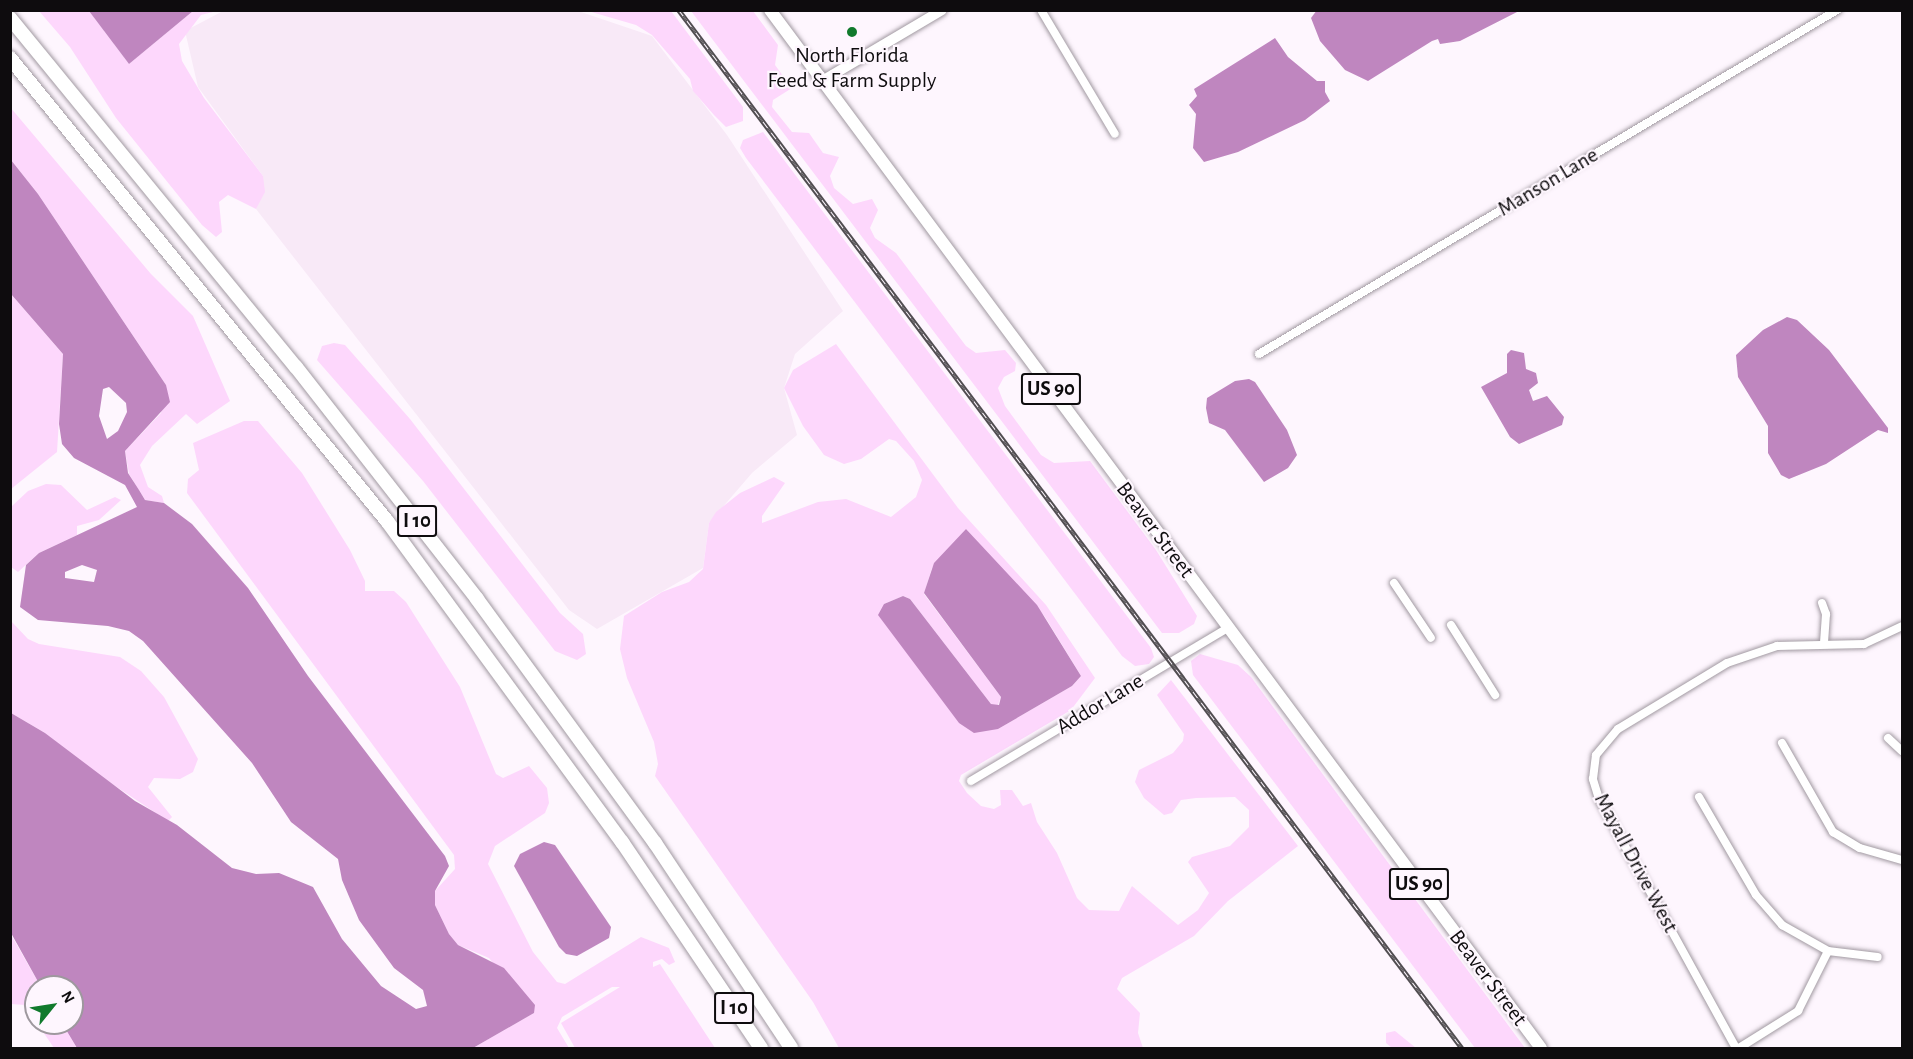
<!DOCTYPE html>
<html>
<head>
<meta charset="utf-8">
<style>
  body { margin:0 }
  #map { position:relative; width:1913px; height:1059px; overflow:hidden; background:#fef6fe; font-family:"Alegreya Sans",sans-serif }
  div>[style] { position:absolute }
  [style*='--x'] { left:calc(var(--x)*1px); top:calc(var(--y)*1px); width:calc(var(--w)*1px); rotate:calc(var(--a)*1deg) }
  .built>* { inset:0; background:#f8e9f7 }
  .green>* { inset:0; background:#fdd7fc }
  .water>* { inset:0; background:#bf86bf }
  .roads { filter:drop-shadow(0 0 2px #a199a1) drop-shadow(0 0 2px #a199a1) }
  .street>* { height:8px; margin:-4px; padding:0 4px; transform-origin:4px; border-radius:4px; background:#fff }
  .secondary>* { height:10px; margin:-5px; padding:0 5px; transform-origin:5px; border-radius:5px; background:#fff }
  .primary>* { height:12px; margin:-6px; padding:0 6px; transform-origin:6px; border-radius:6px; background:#fff }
  .highway>* { height:14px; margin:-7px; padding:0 7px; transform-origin:7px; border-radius:7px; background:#fff }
  .rail>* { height:4.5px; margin-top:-2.25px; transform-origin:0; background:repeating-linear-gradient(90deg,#fef6fe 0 7px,#514d51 0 14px); box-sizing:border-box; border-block:2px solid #514d51 }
  .dots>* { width:16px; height:16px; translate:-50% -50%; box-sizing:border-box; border:3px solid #fef6fe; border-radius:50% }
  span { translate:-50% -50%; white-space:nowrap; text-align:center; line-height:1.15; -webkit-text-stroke:4.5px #fef6fe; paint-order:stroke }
  .shield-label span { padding:2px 4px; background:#fef6fe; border:2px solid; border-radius:4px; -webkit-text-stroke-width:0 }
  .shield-label { font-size:21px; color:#0e0c0e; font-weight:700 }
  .poi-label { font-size:22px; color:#0e0c0e }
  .street-label { font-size:22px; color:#0e0c0e }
  .frame { position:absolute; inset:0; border:12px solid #0e0c0e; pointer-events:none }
  .north { position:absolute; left:24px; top:975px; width:60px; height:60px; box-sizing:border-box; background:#fef6fe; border:2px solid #9e989e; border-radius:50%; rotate:60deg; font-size:16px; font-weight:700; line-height:24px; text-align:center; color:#0e0c0e }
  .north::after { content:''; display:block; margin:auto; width:21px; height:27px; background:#117a2d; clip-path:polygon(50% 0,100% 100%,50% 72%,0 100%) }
</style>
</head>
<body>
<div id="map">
  <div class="built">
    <div style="clip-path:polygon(575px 10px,652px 36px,727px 135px,843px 311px,795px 354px,784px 388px,797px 435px,752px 473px,709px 523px,703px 568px,597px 629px,569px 610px,256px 209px,263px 176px,198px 87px,185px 31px,223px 11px)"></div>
  </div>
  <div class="green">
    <div style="clip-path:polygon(39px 11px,89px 11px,129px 64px,193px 11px,217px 11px,201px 15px,179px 44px,182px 61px,204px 98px,263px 176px,265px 192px,256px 209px,228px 195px,219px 202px,222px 232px,216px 237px,202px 225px,116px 118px,70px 47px)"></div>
    <div style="clip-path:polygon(588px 11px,671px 11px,743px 107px,743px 121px,726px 127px,714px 115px,693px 91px,690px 79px,652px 35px,636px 25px)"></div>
    <div style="clip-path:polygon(691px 11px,753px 11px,778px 45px,775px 65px,792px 88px,773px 100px,772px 107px,792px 132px,809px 133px,823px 153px,839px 157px,830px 176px,834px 188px,853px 204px,872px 199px,878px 210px,870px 228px,875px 238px,896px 253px,966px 346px,976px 353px,1005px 350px,1016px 363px,1015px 371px,1004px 377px,998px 388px,1005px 406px,1041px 455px,1054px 463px,1090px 461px,1156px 550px,1197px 616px,1194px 624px,1179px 633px,1162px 633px)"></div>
    <div style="clip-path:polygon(10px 107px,151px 274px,193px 316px,230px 401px,197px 424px,186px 414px,152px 446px,140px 465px,148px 487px,162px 496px,164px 503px,145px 500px,129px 474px,125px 451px,161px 413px,166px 385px,38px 194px,11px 160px)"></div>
    <div style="clip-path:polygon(763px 132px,1151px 648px,1154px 657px,1149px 664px,1135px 666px,1122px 656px,746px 158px,740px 148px,743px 140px)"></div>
    <div style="clip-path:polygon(11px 294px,63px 354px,57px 452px,11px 489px)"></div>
    <div style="clip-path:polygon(334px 343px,345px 345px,410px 419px,560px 613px,583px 634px,586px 654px,577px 660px,555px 651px,423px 481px,317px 360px,322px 346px)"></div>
    <div style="clip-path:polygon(evenodd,836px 344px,958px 508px,1046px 605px,1095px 678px,1071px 710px,961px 775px,959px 781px,967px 793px,981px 806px,994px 809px,1001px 805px,1000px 790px,1012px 790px,1023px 806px,1031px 803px,1037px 822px,1057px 853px,1077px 898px,1089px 910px,1119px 911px,1132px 886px,1178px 925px,1198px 910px,1209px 893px,1188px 862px,1192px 857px,1230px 846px,1249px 827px,1249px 810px,1235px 797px,1196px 798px,1181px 800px,1172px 813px,1164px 815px,1144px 798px,1135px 782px,1139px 770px,1173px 753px,1183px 741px,1184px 734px,1157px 695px,1171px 680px,1298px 846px,1228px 901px,1194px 936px,1122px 978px,1117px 989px,1140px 1013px,1138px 1033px,1143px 1048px,839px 1048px,813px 1002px,655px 776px,658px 764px,654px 742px,627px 678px,620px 649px,624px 616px,662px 592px,689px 582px,703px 569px,709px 523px,716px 512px,740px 493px,774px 477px,785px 483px,762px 516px,762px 523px,818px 502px,846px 499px,891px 517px,916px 497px,922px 480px,914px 461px,896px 441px,889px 439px,861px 459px,844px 464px,824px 455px,803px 426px,784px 388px,793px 370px,836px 344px,966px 529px,1045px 617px,1081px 676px,1072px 686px,998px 729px,884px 604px,903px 596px,910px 599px,991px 704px,997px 707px,1001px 697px,924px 594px,932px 568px,966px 529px)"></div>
    <div style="clip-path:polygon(244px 421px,258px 421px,302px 473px,350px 550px,365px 581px,365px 591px,394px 591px,406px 602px,460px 687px,496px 774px,503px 778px,529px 766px,547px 788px,549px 803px,545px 813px,495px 846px,488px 864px,533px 952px,557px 982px,565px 984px,641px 937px,669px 948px,675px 962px,669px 965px,662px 959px,653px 962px,653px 967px,660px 964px,715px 1048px,575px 1048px,561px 1023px,620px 987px,612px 987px,562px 1017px,557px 1028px,569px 1048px,473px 1048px,534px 1013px,489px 958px,458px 945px,449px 934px,435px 905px,435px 891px,455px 869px,454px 855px,187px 493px,188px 479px,199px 470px,193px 443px)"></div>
    <div style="clip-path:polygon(46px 484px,61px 485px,87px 510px,115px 497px,121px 500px,99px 520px,77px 526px,77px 535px,39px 553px,18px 572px,11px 567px,11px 507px,28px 491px)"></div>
    <div style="clip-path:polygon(10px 620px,28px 639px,39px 644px,120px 657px,141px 671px,164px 697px,198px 759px,193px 772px,180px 779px,154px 778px,148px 787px,172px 817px,168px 821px,94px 772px,45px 733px,11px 713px)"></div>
    <div style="clip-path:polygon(1200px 654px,1238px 665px,1251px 677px,1525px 1048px,1475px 1048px,1193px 675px,1191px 661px)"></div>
    <div style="clip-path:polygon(10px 933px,41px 987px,36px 987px,36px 1022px,25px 1005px,11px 1004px)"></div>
    <div style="clip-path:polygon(37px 1023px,62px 1023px,77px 1048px,54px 1048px)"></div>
    <div style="clip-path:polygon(1395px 1031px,1416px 1048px,1392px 1048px,1386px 1043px,1386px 1033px)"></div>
  </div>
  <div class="water">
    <div style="clip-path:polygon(1317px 10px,1519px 10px,1519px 11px,1460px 41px,1440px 44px,1438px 39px,1432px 41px,1368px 81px,1345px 70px,1320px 41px,1311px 18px)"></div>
    <div style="clip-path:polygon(89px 11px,193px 11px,129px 64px)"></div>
    <div style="clip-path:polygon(1275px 38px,1288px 57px,1317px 81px,1325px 81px,1325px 92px,1330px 101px,1305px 120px,1238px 152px,1204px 162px,1193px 148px,1196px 114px,1189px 105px,1197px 96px,1194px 89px)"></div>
    <div style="clip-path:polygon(evenodd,11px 160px,38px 194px,166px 385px,170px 402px,125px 451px,128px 473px,139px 490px,145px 500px,164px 503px,192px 524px,248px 588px,308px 676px,445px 856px,449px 866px,435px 891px,435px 905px,449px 934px,458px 945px,504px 968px,535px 1005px,534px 1013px,473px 1048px,77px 1048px,62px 1023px,72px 1023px,72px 987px,41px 987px,11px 933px,11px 713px,45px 733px,135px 801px,177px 825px,232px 868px,256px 874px,279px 873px,313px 887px,342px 939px,381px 986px,416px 1009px,427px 1006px,423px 990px,394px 968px,359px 920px,342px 880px,338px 859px,291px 822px,252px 763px,143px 641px,129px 631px,108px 626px,38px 620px,20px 607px,26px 565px,39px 553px,137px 507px,125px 485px,74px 458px,62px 444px,59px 424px,63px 354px,11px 294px,11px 160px,109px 387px,126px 403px,127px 412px,118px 431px,107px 439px,99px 416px,103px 389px,109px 387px,11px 160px,82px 565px,97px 570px,94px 582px,65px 578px,65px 572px,82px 565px)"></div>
    <div style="clip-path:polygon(1787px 317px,1797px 320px,1829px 350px,1888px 428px,1888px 433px,1878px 430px,1826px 464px,1789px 479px,1781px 475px,1768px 453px,1768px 426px,1738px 377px,1736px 355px,1763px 330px)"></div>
    <div style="clip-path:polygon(1511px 350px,1524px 353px,1526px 369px,1536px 373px,1538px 383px,1529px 390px,1533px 401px,1547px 396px,1564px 417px,1562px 425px,1519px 444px,1510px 437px,1481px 387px,1507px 373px,1507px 354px)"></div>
    <div style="clip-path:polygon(1249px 379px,1255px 382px,1287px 430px,1297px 455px,1288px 468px,1264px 482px,1225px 430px,1209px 423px,1206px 408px,1207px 398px,1235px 381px)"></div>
    <div style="clip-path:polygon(966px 529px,1037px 605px,1081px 676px,1072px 686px,998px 729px,974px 733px,959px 723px,878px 615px,884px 604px,903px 596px,910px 599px,991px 704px,999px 705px,1001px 697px,924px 593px,934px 563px)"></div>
    <div style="clip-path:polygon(544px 842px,555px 845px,611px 927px,609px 938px,577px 956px,566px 954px,559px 947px,514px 866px,520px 854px)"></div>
  </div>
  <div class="roads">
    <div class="street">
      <div style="--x:1041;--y:10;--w:144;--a:59.2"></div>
      <div style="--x:1259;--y:354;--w:673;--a:-30.76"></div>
      <div style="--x:1394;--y:583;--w:66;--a:56.1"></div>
      <div style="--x:1822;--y:603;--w:12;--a:70"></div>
      <div style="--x:1826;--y:614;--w:30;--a:94"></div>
      <div style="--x:1451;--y:625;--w:83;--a:57.8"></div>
      <div style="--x:1888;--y:738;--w:19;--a:43"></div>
      <div style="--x:1782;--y:743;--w:103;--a:60.2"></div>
      <div style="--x:1833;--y:832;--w:31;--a:31"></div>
      <div style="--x:1860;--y:848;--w:44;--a:15.9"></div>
      <div style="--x:971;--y:781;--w:299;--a:-30.8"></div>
      <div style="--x:1699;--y:797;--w:113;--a:59.8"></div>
      <div style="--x:1756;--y:895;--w:40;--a:49"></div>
      <div style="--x:1782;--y:925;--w:53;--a:29.5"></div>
      <div style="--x:1828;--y:951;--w:50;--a:6.8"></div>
      <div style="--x:1736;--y:1048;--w:284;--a:-118.8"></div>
      <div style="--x:1599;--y:799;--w:21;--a:-107"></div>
      <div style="--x:1593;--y:779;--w:24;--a:-83"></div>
      <div style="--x:1596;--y:755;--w:34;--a:-50"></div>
      <div style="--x:1618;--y:729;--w:127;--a:-31.2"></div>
      <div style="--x:1727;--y:663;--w:53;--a:-18.8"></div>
      <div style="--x:1777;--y:646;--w:87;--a:-1.3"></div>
      <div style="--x:1864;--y:644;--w:42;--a:-25.3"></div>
      <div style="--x:1739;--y:1048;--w:70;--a:-32.1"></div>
      <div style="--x:1798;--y:1011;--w:67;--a:-63.4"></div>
    </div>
    <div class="secondary">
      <div style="--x:822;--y:81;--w:139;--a:-30.6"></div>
    </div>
    <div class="primary">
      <div style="--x:770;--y:10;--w:1293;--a:53.4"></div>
    </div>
    <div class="highway">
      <div style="--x:10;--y:18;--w:451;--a:50.7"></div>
      <div style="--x:296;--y:367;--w:294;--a:52"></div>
      <div style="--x:477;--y:599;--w:302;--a:53.9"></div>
      <div style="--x:655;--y:843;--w:246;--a:56.4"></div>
      <div style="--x:10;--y:58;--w:597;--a:50.85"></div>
      <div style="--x:387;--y:521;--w:398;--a:53.8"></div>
      <div style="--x:622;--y:842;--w:249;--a:56"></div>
    </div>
  </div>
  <div class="rail">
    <div style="--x:679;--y:10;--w:1300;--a:52.97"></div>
  </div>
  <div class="dots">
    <div style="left:852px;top:32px;background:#117a2d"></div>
  </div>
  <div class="shield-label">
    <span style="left:1051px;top:389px">US 90</span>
    <span style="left:417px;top:521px">I 10</span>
    <span style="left:1419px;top:884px">US 90</span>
    <span style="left:734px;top:1008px">I 10</span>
  </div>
  <div class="poi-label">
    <span style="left:852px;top:68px">North Florida<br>Feed &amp; Farm Supply</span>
  </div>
  <div class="street-label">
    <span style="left:1548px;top:182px;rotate:-31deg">Manson Lane</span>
    <span style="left:1155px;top:530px;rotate:53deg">Beaver Street</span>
    <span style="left:1100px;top:704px;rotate:-31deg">Addor Lane</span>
    <span style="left:1636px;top:863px;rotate:62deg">Mayall Drive West</span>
    <span style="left:1488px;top:978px;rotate:53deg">Beaver Street</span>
  </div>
  <div class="frame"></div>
  <div class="north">N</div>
</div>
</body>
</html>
